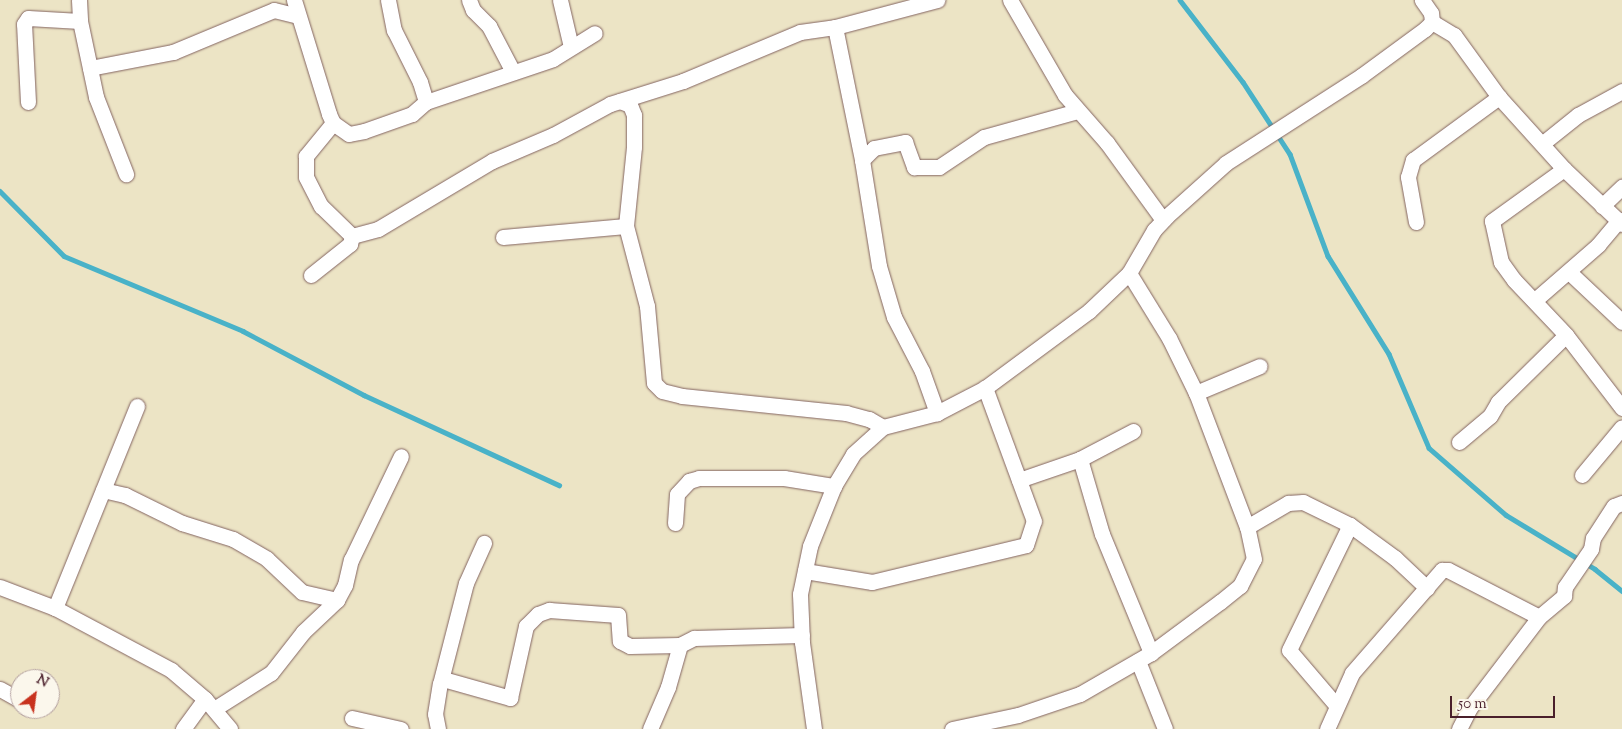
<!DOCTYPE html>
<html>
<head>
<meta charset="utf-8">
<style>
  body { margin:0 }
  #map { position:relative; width:1622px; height:729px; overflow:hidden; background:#ece4c5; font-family:"Sorts Mill Goudy",serif }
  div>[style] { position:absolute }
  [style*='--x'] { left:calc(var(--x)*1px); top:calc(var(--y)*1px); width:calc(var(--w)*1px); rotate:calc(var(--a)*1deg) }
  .stream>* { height:4.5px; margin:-2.25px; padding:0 2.25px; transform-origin:2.25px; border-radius:2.25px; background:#49b2c8 }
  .roads { filter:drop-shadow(0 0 1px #836461) drop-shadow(0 0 1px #836461) }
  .minor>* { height:15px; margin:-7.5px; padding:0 7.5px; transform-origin:7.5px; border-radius:7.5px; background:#fff }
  span { translate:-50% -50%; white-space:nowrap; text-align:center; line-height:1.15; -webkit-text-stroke:4.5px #fbf7ec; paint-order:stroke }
  .north { position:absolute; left:10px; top:669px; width:50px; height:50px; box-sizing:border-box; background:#fbf7ec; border:1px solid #b4a19f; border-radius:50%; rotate:30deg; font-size:14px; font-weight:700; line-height:20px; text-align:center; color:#4a1f2b }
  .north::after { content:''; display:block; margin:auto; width:18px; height:22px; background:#c8321e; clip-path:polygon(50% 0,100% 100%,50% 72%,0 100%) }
  .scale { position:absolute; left:1450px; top:696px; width:105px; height:22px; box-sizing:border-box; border:2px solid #4a1f2b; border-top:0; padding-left:6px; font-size:15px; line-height:18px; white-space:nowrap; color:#4a1f2b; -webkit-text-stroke:4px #fbf7ec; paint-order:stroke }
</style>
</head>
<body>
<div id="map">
  <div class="stream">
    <div style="--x:1180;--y:0;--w:103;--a:52.5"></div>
    <div style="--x:1243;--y:82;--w:86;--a:56.9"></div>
    <div style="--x:1290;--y:154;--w:109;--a:69.6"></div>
    <div style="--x:1328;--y:256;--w:115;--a:58.1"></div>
    <div style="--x:1389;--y:354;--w:102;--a:66.9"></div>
    <div style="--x:1429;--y:448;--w:102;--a:41"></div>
    <div style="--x:1506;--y:515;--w:104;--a:31.2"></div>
    <div style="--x:1595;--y:569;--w:35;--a:39"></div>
    <div style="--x:0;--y:191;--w:91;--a:45.4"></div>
    <div style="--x:64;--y:256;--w:194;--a:22.7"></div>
    <div style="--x:243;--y:331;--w:137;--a:27.9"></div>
    <div style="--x:364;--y:395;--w:215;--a:24.8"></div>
  </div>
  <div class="roads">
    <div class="minor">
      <div style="--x:79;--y:0;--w:21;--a:87"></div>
      <div style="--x:80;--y:21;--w:78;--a:78.1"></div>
      <div style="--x:96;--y:97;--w:83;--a:68.7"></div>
      <div style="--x:294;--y:0;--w:119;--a:72.9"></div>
      <div style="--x:329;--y:114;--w:10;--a:66"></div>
      <div style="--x:333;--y:123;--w:19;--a:35"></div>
      <div style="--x:349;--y:134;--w:15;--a:-11"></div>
      <div style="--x:364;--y:131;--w:51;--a:-19.5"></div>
      <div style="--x:412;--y:114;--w:18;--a:-41"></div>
      <div style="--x:426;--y:102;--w:134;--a:-18.7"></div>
      <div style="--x:553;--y:59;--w:49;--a:-31.8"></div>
      <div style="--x:388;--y:0;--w:31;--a:79"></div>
      <div style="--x:394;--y:30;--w:58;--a:63.4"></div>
      <div style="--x:420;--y:82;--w:21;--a:73"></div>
      <div style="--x:469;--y:0;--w:11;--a:68"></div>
      <div style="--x:473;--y:10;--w:23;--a:45"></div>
      <div style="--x:489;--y:26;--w:52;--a:62.4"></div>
      <div style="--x:560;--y:0;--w:48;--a:76.8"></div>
      <div style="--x:1010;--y:0;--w:110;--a:59.9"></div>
      <div style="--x:1065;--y:95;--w:64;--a:48.8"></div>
      <div style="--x:1107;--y:143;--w:95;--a:54"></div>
      <div style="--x:1432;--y:22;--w:26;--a:31"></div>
      <div style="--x:1454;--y:35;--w:77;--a:54"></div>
      <div style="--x:1499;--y:97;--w:97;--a:47.9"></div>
      <div style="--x:1564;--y:169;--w:80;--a:43.5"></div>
      <div style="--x:835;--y:27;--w:136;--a:78.5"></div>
      <div style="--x:862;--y:160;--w:107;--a:80.9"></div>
      <div style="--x:879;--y:266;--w:53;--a:73.6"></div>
      <div style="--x:894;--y:317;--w:61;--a:62.6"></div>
      <div style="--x:922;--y:371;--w:45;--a:70.3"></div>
      <div style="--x:90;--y:68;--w:85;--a:-10.9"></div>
      <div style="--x:173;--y:52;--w:109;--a:-22.6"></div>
      <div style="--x:274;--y:10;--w:25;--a:14"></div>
      <div style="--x:620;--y:101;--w:11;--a:22"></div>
      <div style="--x:630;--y:105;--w:11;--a:68"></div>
      <div style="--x:634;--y:115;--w:32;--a:90"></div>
      <div style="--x:634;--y:147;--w:79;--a:95.8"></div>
      <div style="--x:626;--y:226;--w:83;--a:75.3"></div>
      <div style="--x:647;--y:306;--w:77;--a:84.8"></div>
      <div style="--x:654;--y:383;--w:11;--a:45"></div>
      <div style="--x:662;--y:391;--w:21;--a:14"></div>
      <div style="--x:682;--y:396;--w:165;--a:5.9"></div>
      <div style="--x:846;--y:413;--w:24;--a:15"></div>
      <div style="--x:869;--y:419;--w:16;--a:30"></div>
      <div style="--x:28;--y:102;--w:78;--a:-92.9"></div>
      <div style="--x:24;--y:24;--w:7;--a:-56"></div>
      <div style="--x:28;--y:18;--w:52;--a:3.3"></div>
      <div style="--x:333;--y:123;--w:43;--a:129.3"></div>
      <div style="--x:306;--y:156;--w:21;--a:90"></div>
      <div style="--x:306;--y:177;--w:33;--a:63"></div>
      <div style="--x:321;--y:206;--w:43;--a:44.1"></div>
      <div style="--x:1543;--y:143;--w:45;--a:-38.7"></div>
      <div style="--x:1578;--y:115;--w:50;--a:-28.6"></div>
      <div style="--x:862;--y:160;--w:17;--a:-45"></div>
      <div style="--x:874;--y:148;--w:32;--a:-11"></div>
      <div style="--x:905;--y:142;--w:27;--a:70"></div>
      <div style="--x:914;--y:167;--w:25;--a:0"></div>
      <div style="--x:939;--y:167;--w:54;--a:-33.7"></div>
      <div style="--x:984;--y:137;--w:97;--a:-15.6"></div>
      <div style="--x:1564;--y:169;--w:89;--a:144.2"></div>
      <div style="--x:1492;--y:221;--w:42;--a:77.6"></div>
      <div style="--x:1501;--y:262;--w:22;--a:54"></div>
      <div style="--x:1514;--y:280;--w:76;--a:46.6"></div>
      <div style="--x:1566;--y:335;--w:92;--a:52.5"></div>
      <div style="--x:1602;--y:206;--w:28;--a:-44"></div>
      <div style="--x:1416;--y:222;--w:46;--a:-100.1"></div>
      <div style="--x:1408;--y:177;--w:18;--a:-74"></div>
      <div style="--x:1413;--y:160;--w:107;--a:-36.2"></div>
      <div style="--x:503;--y:237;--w:123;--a:-5.1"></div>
      <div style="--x:1569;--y:272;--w:73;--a:43.3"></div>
      <div style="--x:311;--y:275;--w:50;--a:-38.5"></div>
      <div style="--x:350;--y:244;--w:8;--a:-76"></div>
      <div style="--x:352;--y:236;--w:27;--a:-15"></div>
      <div style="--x:378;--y:229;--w:133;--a:-30.8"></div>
      <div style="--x:492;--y:161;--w:66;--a:-23.1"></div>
      <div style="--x:553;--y:135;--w:65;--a:-28.5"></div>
      <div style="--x:610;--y:104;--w:77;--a:-17.5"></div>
      <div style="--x:683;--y:81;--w:127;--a:-22.7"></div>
      <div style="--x:800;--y:32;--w:35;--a:-8"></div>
      <div style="--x:835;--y:27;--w:106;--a:-14.8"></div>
      <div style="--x:1535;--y:300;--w:84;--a:-41.1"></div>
      <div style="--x:1598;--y:245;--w:33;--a:-50"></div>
      <div style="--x:1196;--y:393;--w:69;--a:-22.9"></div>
      <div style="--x:1459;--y:442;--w:40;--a:-40"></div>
      <div style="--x:1490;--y:416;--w:16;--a:-60"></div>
      <div style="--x:1498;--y:402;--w:95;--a:-44.6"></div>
      <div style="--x:1080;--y:459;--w:78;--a:73.7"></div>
      <div style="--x:1102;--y:534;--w:129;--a:67.6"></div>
      <div style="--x:1582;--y:475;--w:62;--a:-50.2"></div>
      <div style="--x:1019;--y:480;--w:65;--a:-19"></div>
      <div style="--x:1080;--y:459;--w:60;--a:-27.8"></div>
      <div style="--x:103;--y:490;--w:23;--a:13"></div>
      <div style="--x:125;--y:495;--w:64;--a:26.2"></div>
      <div style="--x:182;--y:523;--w:53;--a:17.4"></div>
      <div style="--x:233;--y:539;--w:39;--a:30"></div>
      <div style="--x:267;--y:559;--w:48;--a:43.3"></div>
      <div style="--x:302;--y:592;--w:36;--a:13"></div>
      <div style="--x:675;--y:523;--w:29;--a:-86"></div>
      <div style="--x:677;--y:494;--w:18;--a:-47"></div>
      <div style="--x:689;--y:481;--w:10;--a:-17"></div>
      <div style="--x:699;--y:478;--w:85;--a:0"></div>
      <div style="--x:784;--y:478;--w:51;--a:9.1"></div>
      <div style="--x:1247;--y:527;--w:48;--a:-30.3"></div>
      <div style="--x:1288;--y:503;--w:15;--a:-4"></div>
      <div style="--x:1303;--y:502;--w:52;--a:26.1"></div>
      <div style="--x:1350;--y:525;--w:56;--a:36.3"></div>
      <div style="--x:1395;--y:558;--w:44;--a:43.2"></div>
      <div style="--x:805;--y:571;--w:68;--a:9.3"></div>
      <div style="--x:872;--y:582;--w:158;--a:-13.5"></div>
      <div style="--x:1026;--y:545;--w:25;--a:-72"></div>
      <div style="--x:1034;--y:521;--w:142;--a:-110.2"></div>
      <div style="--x:0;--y:587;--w:59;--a:20.9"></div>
      <div style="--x:55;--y:608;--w:132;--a:28.1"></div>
      <div style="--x:171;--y:670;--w:45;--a:40.5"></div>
      <div style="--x:205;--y:699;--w:39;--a:50"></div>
      <div style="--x:55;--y:608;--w:218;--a:-67.9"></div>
      <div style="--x:1138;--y:661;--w:73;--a:68.3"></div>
      <div style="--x:443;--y:679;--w:70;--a:15.8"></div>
      <div style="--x:510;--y:698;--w:74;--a:-77.5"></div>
      <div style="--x:526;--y:626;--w:17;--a:-45"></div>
      <div style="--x:538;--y:614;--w:12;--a:-20"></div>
      <div style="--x:549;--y:610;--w:69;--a:4.1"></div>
      <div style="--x:618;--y:615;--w:26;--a:86"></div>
      <div style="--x:620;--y:641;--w:11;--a:27"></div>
      <div style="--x:630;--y:646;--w:50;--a:-1.1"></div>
      <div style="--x:680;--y:645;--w:16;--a:-27"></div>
      <div style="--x:694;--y:638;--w:108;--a:-1.6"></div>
      <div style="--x:0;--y:689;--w:23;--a:29"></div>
      <div style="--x:1336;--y:705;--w:72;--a:-130.5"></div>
      <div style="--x:1289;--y:650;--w:139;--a:-64"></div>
      <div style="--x:214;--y:709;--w:67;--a:-32.3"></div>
      <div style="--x:271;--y:673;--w:52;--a:-52"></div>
      <div style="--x:303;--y:632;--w:47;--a:-43.3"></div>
      <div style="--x:337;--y:600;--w:17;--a:-62"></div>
      <div style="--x:345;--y:585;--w:26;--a:-77"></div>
      <div style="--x:351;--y:560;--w:115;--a:-64.3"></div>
      <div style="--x:352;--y:718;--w:50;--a:12.7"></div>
      <div style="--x:183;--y:729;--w:37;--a:-54"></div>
      <div style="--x:438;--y:729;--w:15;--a:-101"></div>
      <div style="--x:435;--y:714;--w:30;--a:-81"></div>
      <div style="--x:440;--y:684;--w:104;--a:-75.6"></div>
      <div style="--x:466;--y:583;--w:44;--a:-65.8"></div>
      <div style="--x:650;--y:729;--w:46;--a:-66.8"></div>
      <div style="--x:668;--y:687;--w:44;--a:-74.1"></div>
      <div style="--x:814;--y:729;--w:88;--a:-97.9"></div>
      <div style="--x:802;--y:642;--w:48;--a:-92.4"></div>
      <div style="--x:800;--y:594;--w:49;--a:-78.2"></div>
      <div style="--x:810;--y:546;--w:65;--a:-68.2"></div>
      <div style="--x:834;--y:486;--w:37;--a:-59"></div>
      <div style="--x:853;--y:454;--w:40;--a:-42"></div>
      <div style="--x:883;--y:427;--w:56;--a:-14.5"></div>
      <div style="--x:937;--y:413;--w:54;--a:-27.5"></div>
      <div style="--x:985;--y:388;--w:129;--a:-36.5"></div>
      <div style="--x:1089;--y:311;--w:55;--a:-43.5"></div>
      <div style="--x:1129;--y:273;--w:50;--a:-59.8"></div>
      <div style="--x:1154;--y:230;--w:19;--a:-47"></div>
      <div style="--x:1167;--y:216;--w:79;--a:-41.9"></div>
      <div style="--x:1226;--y:163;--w:161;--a:-32.8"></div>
      <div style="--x:1361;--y:76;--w:79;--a:-36.3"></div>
      <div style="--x:1425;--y:29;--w:10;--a:-45"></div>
      <div style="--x:1432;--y:22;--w:9;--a:-96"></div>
      <div style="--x:1431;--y:13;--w:16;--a:-125"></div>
      <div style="--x:952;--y:729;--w:67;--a:-12"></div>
      <div style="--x:1018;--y:715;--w:65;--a:-18.7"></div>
      <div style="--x:1080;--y:694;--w:82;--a:-30"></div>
      <div style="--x:1151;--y:653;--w:86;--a:-36.5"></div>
      <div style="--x:1220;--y:602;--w:26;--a:-39"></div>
      <div style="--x:1240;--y:586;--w:30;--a:-63"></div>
      <div style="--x:1254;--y:559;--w:33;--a:-102"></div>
      <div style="--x:1247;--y:527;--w:143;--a:-110.8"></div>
      <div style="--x:1196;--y:393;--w:61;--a:-116.1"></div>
      <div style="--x:1169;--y:338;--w:76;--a:-121.6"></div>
      <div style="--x:1327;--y:729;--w:61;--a:-65.9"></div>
      <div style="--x:1352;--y:673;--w:137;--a:-48.9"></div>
      <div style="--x:1442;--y:570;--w:6;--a:0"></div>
      <div style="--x:1448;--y:570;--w:102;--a:27.3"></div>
      <div style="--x:1459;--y:729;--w:22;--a:-63"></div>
      <div style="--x:1469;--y:709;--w:116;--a:-52.7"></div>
      <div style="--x:1539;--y:617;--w:33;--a:-40"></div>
      <div style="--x:1564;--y:596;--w:9;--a:-84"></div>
      <div style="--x:1565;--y:587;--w:46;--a:-55.6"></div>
      <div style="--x:1591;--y:549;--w:11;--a:-80"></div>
      <div style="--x:1593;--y:538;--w:38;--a:-57"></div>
      <div style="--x:1614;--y:506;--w:9;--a:-21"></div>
    </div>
  </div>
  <div class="north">N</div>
  <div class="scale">50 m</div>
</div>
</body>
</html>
